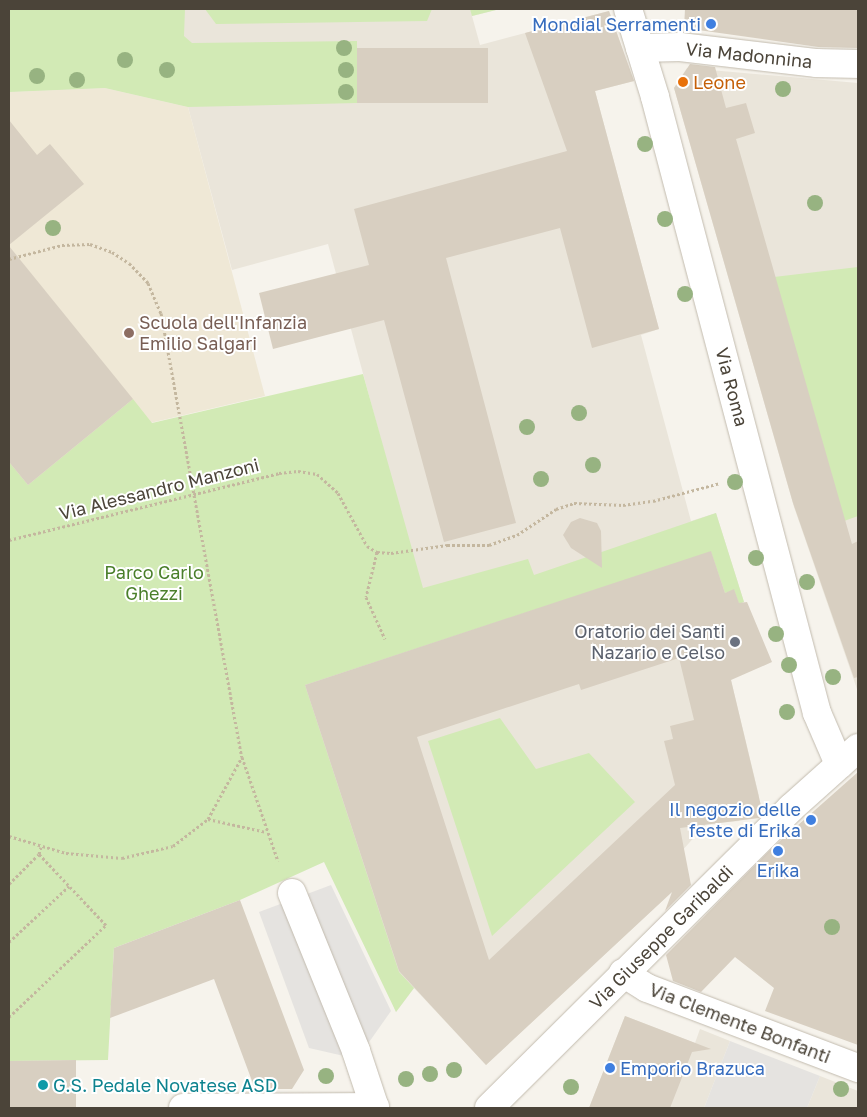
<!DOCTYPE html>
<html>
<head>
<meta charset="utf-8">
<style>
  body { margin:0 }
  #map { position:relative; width:867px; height:1117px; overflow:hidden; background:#f6f3ec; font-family:"Golos Text",sans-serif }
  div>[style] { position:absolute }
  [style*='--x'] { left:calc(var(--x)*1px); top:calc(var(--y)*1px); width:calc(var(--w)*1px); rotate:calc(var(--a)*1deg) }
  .residential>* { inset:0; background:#eae5da }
  .education>* { inset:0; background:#efe8d6 }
  .green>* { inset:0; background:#d2eab5 }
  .parking>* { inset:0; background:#e5e3e0 }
  .building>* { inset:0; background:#d8cfc1 }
  .path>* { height:3px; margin-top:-1.5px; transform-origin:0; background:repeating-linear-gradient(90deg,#c4b79f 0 2.5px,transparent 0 5px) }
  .roads { filter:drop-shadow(0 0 1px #c2bbae) drop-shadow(0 0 1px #c2bbae) }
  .street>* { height:28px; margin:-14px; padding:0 14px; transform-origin:14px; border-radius:14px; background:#fff }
  .trees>* { width:16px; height:16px; margin:-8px; border-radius:50%; background:#97b381 }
  .dots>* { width:14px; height:14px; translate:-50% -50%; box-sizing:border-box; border:2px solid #fff; border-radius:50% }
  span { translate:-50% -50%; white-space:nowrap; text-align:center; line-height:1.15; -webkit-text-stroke:4px #fff; paint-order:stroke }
  .shop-label { font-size:18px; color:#366cbe }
  .right { translate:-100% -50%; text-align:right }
  .left { translate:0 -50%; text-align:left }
  .street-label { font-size:18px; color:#4b4439 }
  .food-label { font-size:18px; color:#c56008 }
  .education-label { font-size:18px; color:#785e54 }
  .park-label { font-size:18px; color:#4a7f2a }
  .worship-label { font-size:18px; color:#5b616d }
  .culture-label { font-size:18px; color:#0d838f }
  .frame { position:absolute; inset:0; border:10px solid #4b4439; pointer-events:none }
</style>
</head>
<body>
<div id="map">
  <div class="residential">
    <div style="clip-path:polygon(9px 9px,500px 9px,472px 16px,480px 45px,609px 11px,634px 81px,595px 91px,659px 329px,641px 335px,691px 521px,716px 513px,744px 602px,703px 620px,724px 683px,731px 680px,759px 796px,739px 821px,706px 824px,681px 852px,689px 876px,486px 1065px,414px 988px,396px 1012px,260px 680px,411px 551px,328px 244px,232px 270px,188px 107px,105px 88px,9px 92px)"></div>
    <div style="clip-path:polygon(687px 68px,858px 83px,858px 692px,794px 507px,674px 88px)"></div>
    <div style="clip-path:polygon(625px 1016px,695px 1043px,700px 1029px,730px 1041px,704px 1108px,589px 1108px)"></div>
    <div style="clip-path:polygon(820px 1076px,858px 1091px,858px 1108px,807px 1108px)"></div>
  </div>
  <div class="education">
    <div style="clip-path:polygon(105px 88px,188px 107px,265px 396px,112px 432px,9px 507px,9px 92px)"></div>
  </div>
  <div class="green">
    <div style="clip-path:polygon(9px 9px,185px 9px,184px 36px,192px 43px,357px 41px,357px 103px,188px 107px,105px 88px,9px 92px)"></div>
    <div style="clip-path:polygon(205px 9px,432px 9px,427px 21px,216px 24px)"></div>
    <div style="clip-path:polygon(470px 9px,500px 9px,472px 16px)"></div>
    <div style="clip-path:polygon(858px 267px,858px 516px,833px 525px,774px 277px)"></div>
    <div style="clip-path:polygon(363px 374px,423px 588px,528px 559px,534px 575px,716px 513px,744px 602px,739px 604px,734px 590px,725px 593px,711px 552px,305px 685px,399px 972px,414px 988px,396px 1012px,324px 862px,240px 900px,114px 948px,108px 1060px,9px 1061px,9px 462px,28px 485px,133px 399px,152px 423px)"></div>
    <div style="clip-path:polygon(500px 718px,536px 769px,589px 753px,635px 802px,492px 936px,428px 741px)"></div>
  </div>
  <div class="parking">
    <div style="clip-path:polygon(331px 885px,391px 1011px,367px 1045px,344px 1056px,309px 1048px,259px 912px)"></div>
    <div style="clip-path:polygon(730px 1041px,820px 1076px,807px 1108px,704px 1108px)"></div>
  </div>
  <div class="building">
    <div style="clip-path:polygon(685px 9px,858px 9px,858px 48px,818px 47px,684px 28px)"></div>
    <div style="clip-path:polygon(609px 11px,634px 81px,595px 91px,659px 329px,592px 348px,560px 228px,446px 258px,516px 523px,444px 542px,384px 320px,273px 349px,259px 293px,369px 265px,354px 209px,567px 151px,525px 33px)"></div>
    <div style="clip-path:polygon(357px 48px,488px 48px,488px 103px,357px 103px)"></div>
    <div style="clip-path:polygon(690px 64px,715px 67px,726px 108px,746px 103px,755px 133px,736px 139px,852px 544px,858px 541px,858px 677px,854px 678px,793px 503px,674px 88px)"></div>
    <div style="clip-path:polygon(9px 120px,37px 155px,50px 144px,84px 184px,9px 245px)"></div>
    <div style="clip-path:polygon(9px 246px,133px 399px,28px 485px,9px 462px)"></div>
    <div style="clip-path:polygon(580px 518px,597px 523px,601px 531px,602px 568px,571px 548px,563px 535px,571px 522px)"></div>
    <div style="clip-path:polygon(evenodd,711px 551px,725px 593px,734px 589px,739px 603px,747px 602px,772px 662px,731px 680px,763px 814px,759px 818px,680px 828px,691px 885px,665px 911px,672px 892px,486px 1065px,399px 971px,305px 685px,711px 551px,679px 658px,694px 720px,670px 726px,673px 739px,664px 741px,675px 785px,489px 960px,417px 737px,579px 684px,581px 690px,679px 658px)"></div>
    <div style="clip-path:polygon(858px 772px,858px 1045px,765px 1011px,774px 988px,735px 957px,701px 992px,673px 981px,666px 955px,771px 849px)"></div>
    <div style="clip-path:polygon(240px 900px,304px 1070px,292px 1089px,255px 1089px,214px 979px,110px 1018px,114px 948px)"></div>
    <div style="clip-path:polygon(625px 1016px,711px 1049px,692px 1052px,670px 1108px,589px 1108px)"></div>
    <div style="clip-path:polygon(76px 1060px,76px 1108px,9px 1108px,9px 1061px)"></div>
  </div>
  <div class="path">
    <div style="--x:9;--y:259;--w:55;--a:-14.8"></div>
    <div style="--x:62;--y:245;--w:28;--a:-2"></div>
    <div style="--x:90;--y:244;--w:23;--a:20"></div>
    <div style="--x:112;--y:252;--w:20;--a:33"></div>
    <div style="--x:129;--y:263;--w:28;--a:46"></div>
    <div style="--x:148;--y:283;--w:33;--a:67"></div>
    <div style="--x:161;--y:313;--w:451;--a:79.7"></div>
    <div style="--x:242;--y:757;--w:110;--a:70.9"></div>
    <div style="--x:9;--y:540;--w:278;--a:-13.9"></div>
    <div style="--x:279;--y:473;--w:19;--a:-6"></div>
    <div style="--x:298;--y:471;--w:19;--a:9"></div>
    <div style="--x:317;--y:474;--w:28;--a:42"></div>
    <div style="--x:338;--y:493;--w:60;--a:61.3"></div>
    <div style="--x:367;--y:546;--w:12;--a:31"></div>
    <div style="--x:377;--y:552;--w:14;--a:4"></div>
    <div style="--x:391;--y:553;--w:57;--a:-8.1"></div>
    <div style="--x:447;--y:545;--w:42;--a:0"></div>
    <div style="--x:489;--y:545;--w:30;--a:-20"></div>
    <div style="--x:517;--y:535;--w:47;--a:-33.7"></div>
    <div style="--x:556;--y:509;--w:19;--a:-18"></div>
    <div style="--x:574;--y:503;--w:49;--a:2.3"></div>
    <div style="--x:623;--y:505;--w:30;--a:-8"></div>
    <div style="--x:653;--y:501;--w:69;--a:-15"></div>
    <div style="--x:377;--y:552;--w:46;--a:103.7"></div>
    <div style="--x:366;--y:597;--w:46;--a:65.7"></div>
    <div style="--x:208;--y:819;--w:71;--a:-61.3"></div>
    <div style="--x:9;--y:836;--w:59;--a:16.6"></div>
    <div style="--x:66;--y:853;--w:56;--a:5.1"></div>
    <div style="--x:122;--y:858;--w:52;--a:-13.2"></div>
    <div style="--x:173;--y:846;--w:44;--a:-37.6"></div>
    <div style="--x:208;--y:819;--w:59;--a:12.6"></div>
    <div style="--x:9;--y:884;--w:42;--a:-45"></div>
    <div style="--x:9;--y:942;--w:82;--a:-43"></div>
    <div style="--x:9;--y:1017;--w:134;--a:-43.5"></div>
    <div style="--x:106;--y:925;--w:98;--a:-133.3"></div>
    <div style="--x:39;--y:854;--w:7;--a:-74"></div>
  </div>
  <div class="roads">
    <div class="street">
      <div style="--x:628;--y:9;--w:92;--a:72.9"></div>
      <div style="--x:655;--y:97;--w:637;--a:75.27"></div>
      <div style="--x:817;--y:713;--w:56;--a:66.7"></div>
      <div style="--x:640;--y:48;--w:40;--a:-1.4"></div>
      <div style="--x:680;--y:47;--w:138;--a:6.7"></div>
      <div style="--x:817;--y:63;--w:41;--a:1.4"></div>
      <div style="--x:292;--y:893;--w:170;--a:67.9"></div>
      <div style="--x:356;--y:1051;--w:60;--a:71.6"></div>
      <div style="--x:623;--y:973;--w:28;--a:32"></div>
      <div style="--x:647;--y:988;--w:226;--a:20.8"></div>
      <div style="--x:183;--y:1108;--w:192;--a:-0.3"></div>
      <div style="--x:489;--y:1108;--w:426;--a:-44.8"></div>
      <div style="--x:791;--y:808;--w:90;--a:-41.8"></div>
    </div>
  </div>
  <div class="trees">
    <div style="left:344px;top:48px"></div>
    <div style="left:125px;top:60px"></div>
    <div style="left:167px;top:70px"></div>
    <div style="left:346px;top:70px"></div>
    <div style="left:37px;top:76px"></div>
    <div style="left:77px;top:80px"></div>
    <div style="left:783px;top:89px"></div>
    <div style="left:346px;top:92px"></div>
    <div style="left:645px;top:144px"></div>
    <div style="left:815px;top:203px"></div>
    <div style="left:665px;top:219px"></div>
    <div style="left:53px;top:228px"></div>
    <div style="left:685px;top:294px"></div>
    <div style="left:579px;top:413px"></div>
    <div style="left:527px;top:427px"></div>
    <div style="left:593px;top:465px"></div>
    <div style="left:541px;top:479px"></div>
    <div style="left:735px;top:482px"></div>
    <div style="left:756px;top:558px"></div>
    <div style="left:807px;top:582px"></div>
    <div style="left:776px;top:634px"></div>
    <div style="left:789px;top:665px"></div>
    <div style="left:833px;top:677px"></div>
    <div style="left:787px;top:712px"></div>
    <div style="left:832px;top:927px"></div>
    <div style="left:454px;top:1070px"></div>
    <div style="left:430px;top:1074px"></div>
    <div style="left:326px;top:1076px"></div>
    <div style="left:406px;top:1079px"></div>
    <div style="left:571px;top:1087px"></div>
    <div style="left:841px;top:1089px"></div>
  </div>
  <div class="dots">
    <div style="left:711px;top:24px;background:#3f7fe0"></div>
    <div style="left:683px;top:82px;background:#e8710a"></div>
    <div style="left:129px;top:333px;background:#8d6e63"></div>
    <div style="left:735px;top:642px;background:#6b7280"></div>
    <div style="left:811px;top:820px;background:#3f7fe0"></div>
    <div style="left:778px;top:851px;background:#3f7fe0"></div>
    <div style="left:610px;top:1068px;background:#3f7fe0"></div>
    <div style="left:43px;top:1085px;background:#0f9aa8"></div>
  </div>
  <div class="shop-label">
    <span class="right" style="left:701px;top:24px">Mondial Serramenti</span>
    <span class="right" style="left:801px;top:820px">Il negozio delle<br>feste di Erika</span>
    <span style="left:778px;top:870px">Erika</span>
    <span class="left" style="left:620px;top:1068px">Emporio Brazuca</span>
  </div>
  <div class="street-label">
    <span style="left:749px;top:55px;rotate:6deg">Via Madonnina</span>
    <span style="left:732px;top:387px;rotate:75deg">Via Roma</span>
    <span style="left:159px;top:489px;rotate:-14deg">Via Alessandro Manzoni</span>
    <span style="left:661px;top:937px;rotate:-45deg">Via Giuseppe Garibaldi</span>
    <span style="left:740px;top:1023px;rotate:21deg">Via Clemente Bonfanti</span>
  </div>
  <div class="food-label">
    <span class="left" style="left:693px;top:82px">Leone</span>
  </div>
  <div class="education-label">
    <span class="left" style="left:139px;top:333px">Scuola dell'Infanzia<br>Emilio Salgari</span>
  </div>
  <div class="park-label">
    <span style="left:154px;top:583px">Parco Carlo<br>Ghezzi</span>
  </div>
  <div class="worship-label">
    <span class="right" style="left:725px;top:642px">Oratorio dei Santi<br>Nazario e Celso</span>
  </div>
  <div class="culture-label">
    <span class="left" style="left:53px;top:1085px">G.S. Pedale Novatese ASD</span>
  </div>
  <div class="frame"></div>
</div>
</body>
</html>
